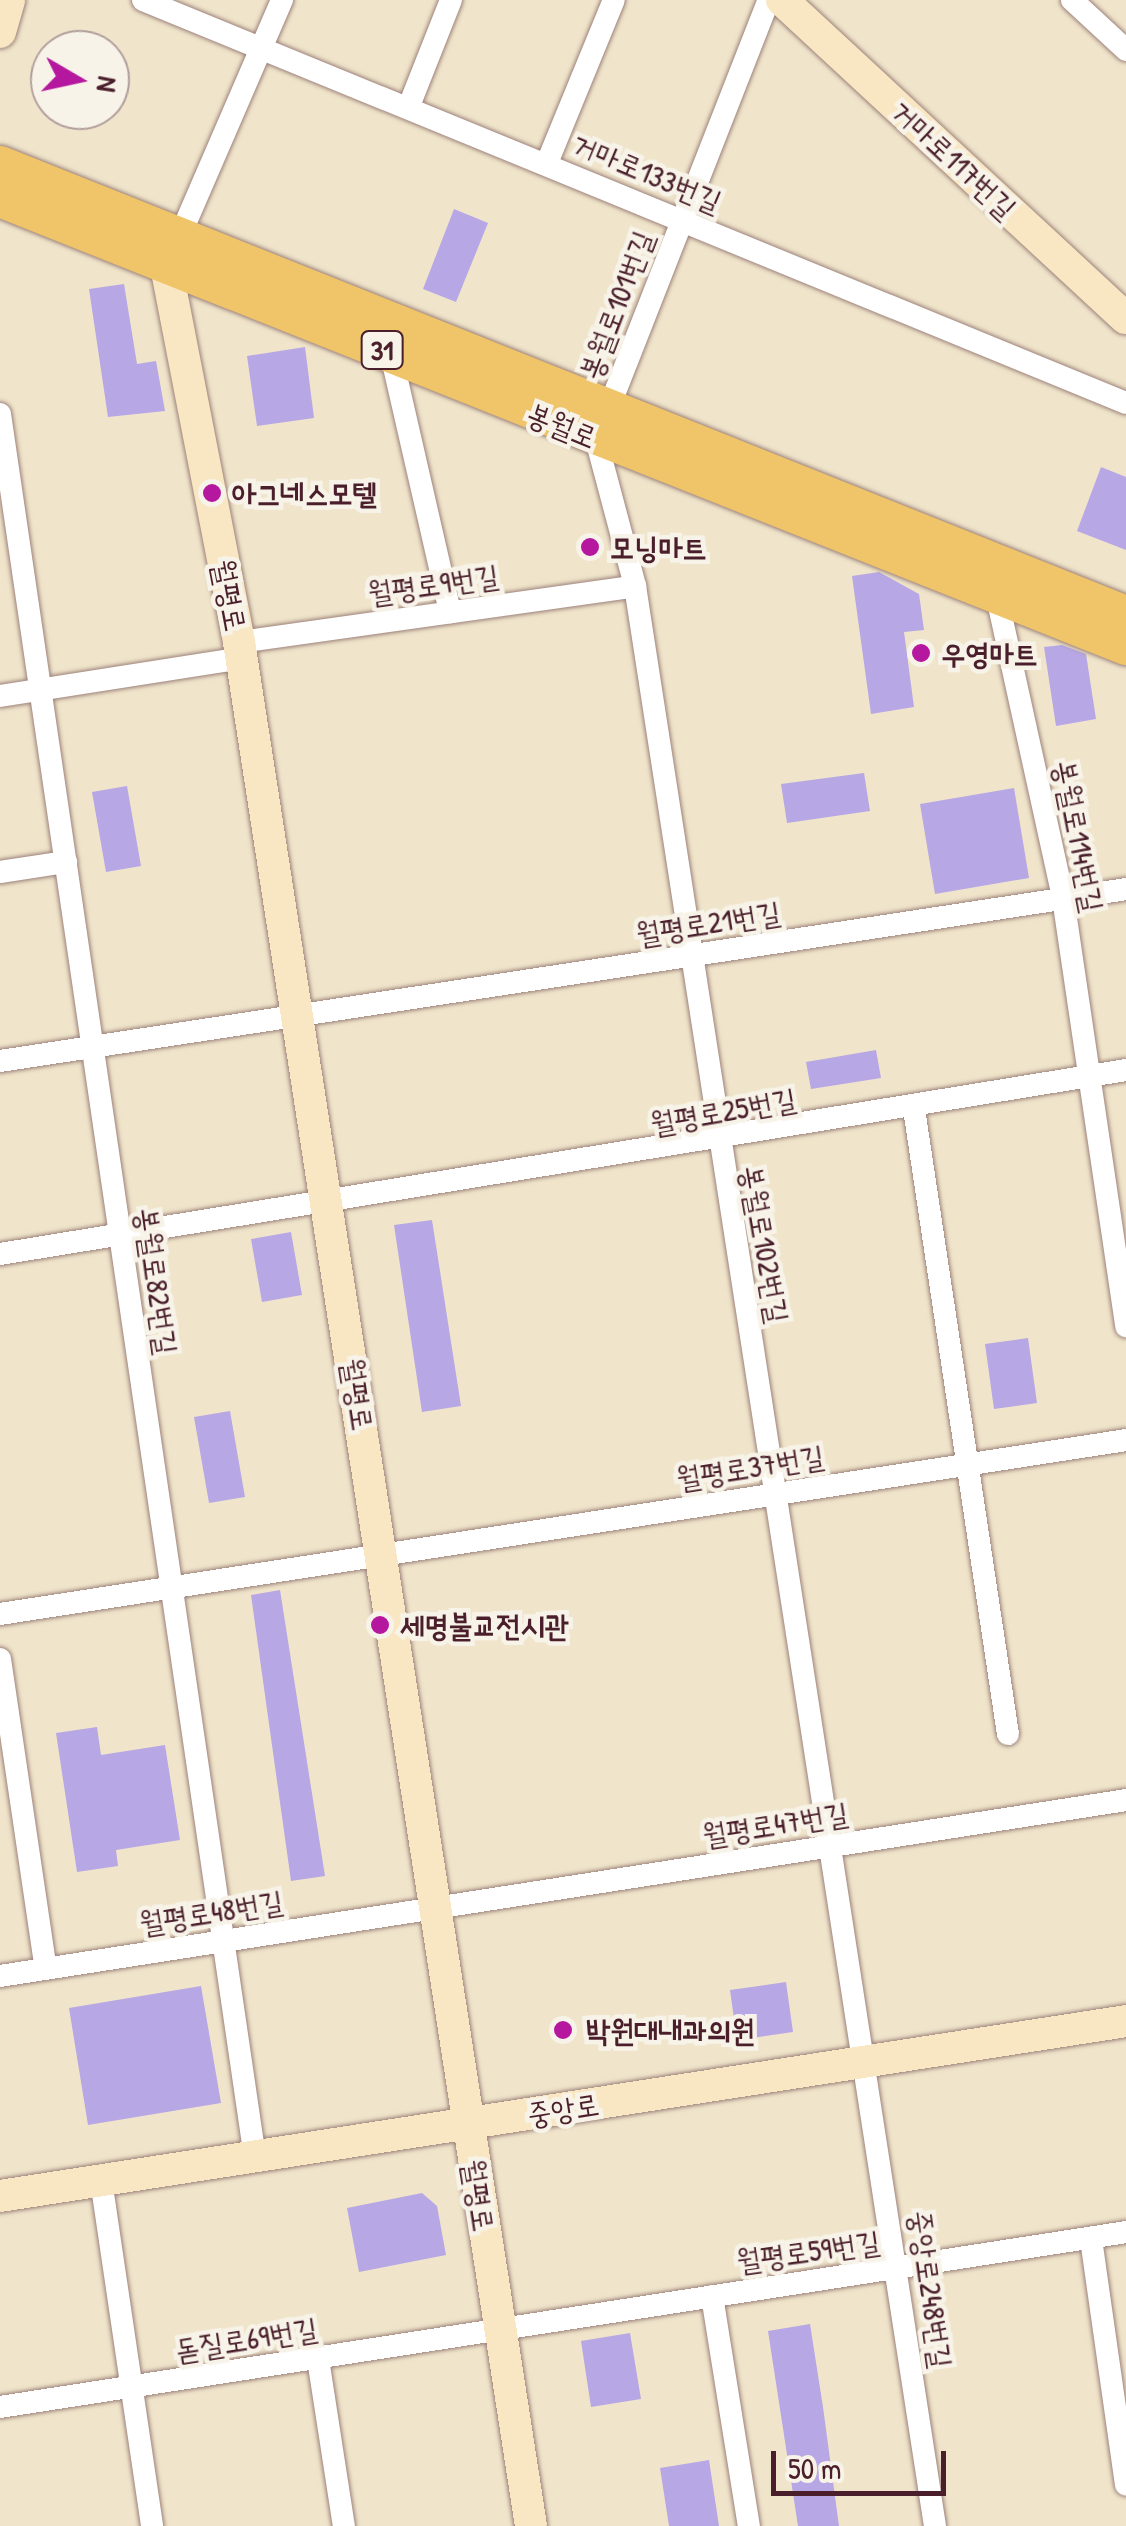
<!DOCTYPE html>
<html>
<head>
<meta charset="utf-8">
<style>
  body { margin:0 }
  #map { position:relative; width:1126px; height:2526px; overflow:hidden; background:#f0e5cb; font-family:"Patrick Hand","Poor Story",sans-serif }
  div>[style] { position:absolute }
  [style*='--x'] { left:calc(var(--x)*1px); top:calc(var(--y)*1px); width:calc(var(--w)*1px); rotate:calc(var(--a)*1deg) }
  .building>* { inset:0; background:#b7a7e5 }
  .roads { filter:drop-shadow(0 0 2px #9d827b) drop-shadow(0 0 2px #9d827b) }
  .street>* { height:22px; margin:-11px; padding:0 11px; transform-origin:11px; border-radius:11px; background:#fff }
  .secondary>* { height:32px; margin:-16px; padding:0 16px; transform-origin:16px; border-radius:16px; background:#f9e7c3 }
  .primary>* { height:38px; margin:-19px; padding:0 19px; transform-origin:19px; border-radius:19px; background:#f0c469 }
  .dots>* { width:28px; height:28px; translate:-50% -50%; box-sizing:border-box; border:5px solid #f7f3e8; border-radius:50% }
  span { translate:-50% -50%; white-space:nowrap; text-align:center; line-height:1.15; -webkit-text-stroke:9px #f7f3e8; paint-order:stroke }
  .shield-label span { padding:2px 8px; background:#f7f3e8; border:2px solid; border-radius:8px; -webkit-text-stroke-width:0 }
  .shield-label { font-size:28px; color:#4a1f2b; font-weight:700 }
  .street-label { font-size:30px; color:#4a1f2b }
  .poi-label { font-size:30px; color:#4a1f2b; font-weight:700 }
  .left { translate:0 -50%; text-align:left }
  .north { position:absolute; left:30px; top:30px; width:100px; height:100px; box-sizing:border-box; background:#f7f3e8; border:2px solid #b29e9c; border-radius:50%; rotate:99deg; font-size:28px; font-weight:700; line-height:40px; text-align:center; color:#4a1f2b }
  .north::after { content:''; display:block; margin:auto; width:35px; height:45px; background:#b5179e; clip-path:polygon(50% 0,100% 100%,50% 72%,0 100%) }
  .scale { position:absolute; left:771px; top:2451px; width:175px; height:45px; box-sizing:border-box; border:5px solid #4a1f2b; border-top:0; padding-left:12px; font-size:30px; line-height:35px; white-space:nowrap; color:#4a1f2b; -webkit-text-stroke:8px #f7f3e8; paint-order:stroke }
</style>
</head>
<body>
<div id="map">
  <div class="building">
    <div style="clip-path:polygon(454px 209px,488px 223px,456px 302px,423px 289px)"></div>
    <div style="clip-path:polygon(124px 284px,137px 364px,156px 361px,165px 411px,108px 417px,89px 289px)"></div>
    <div style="clip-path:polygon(305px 347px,314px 418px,257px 426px,247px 356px)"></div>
    <div style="clip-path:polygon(1101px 467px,1126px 477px,1126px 550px,1077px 531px)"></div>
    <div style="clip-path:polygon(879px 572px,919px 594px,924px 630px,904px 632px,914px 707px,871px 714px,852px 576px)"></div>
    <div style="clip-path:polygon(1062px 645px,1086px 654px,1096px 719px,1056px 726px,1044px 647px)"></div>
    <div style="clip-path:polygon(864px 773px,870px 811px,787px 823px,781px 784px)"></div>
    <div style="clip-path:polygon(127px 786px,141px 866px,106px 872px,92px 792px)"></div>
    <div style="clip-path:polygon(1014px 788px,1029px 878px,935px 894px,920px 804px)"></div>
    <div style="clip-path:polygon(876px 1050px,881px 1078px,811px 1089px,806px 1062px)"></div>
    <div style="clip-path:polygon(432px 1220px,461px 1406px,422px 1412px,394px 1225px)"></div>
    <div style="clip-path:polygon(291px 1232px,302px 1295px,262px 1302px,251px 1239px)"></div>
    <div style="clip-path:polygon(1028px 1338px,1037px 1403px,994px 1409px,985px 1344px)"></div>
    <div style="clip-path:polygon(230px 1411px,245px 1497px,209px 1503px,194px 1417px)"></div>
    <div style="clip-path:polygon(280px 1590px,325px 1876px,291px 1881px,251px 1595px)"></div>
    <div style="clip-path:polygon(97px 1727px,101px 1755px,165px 1745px,180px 1840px,116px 1850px,118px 1866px,77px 1872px,56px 1733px)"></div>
    <div style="clip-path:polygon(786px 1982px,793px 2032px,737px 2040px,730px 1990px)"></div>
    <div style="clip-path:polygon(201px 1986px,221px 2103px,88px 2125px,69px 2008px)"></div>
    <div style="clip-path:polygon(422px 2193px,437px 2206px,446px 2255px,359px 2272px,347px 2208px)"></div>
    <div style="clip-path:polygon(810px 2324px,823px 2407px,839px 2526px,798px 2526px,768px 2331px)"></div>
    <div style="clip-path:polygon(630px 2333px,641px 2399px,591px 2407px,581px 2341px)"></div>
    <div style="clip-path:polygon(709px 2460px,719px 2526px,669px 2526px,660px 2468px)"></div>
  </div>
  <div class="roads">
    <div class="street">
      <div style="--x:143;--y:0;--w:1062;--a:22.29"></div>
      <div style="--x:1072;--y:0;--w:74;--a:42.8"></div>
      <div style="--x:409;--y:106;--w:114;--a:-68.4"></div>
      <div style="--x:547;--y:163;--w:176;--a:-67.7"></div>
      <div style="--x:176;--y:245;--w:267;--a:-66.6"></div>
      <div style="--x:391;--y:354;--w:265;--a:77.1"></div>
      <div style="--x:608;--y:410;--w:440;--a:-68.6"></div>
      <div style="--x:0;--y:414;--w:1762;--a:81.68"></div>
      <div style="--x:596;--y:439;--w:152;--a:75.1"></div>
      <div style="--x:635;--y:586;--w:1963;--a:81.21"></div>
      <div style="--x:997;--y:597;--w:308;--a:77.6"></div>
      <div style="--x:1063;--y:898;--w:433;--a:81.6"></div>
      <div style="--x:239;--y:642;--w:400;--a:-8"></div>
      <div style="--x:0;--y:696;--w:245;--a:-8.9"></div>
      <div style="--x:0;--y:872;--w:67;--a:-8.6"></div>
      <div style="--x:0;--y:1061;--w:1139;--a:-8.68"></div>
      <div style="--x:914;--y:1109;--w:632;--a:81.45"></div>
      <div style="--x:0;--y:1254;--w:1141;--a:-9.28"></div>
      <div style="--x:0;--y:1614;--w:1139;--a:-8.78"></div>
      <div style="--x:0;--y:1659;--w:313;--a:81.6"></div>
      <div style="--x:0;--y:1976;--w:1140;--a:-8.88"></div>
      <div style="--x:101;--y:2180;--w:350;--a:81.6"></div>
      <div style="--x:1091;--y:2239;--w:248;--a:81.9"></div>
      <div style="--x:712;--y:2296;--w:233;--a:80.9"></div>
      <div style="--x:318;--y:2359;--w:169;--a:81.2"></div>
      <div style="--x:0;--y:2407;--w:1140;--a:-8.83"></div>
    </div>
    <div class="secondary">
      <div style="--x:782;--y:0;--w:468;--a:42.8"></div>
      <div style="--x:0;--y:32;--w:33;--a:-74"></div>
      <div style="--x:166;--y:266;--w:383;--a:79"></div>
      <div style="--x:239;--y:642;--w:1906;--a:81.19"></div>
      <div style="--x:0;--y:2196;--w:1140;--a:-8.83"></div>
    </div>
    <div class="primary">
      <div style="--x:0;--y:165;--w:1213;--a:21.78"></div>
      <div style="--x:0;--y:198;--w:1212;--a:21.7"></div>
    </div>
  </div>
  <div class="dots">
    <div style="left:212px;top:493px;background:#b5179e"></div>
    <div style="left:590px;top:547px;background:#b5179e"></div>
    <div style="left:921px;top:653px;background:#b5179e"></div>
    <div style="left:380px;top:1625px;background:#b5179e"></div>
    <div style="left:563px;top:2030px;background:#b5179e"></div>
  </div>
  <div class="shield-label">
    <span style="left:382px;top:350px">31</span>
  </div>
  <div class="street-label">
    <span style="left:954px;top:159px;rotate:43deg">거마로117번길</span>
    <span style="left:647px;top:172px;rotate:23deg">거마로133번길</span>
    <span style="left:616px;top:305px;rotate:-69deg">봉월로101번길</span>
    <span style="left:562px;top:425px;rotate:22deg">봉월로</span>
    <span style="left:433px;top:584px;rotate:-8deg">월평로9번길</span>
    <span style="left:230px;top:595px;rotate:79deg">월평로</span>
    <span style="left:1079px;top:836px;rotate:79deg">봉월로114번길</span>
    <span style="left:708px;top:923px;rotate:-9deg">월평로21번길</span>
    <span style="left:723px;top:1111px;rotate:-10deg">월평로25번길</span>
    <span style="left:765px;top:1244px;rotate:80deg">봉월로102번길</span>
    <span style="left:157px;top:1281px;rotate:82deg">봉월로82번길</span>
    <span style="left:358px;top:1394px;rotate:81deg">월평로</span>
    <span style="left:750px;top:1467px;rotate:-9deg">월평로37번길</span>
    <span style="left:775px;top:1824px;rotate:-9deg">월평로47번길</span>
    <span style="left:211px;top:1912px;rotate:-9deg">월평로48번길</span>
    <span style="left:563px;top:2109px;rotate:-9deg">중앙로</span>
    <span style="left:479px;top:2195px;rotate:81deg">월평로</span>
    <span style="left:808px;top:2251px;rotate:-8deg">월평로59번길</span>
    <span style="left:931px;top:2289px;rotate:82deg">중앙로248번길</span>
    <span style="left:246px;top:2339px;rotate:-9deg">돋질로69번길</span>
  </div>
  <div class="poi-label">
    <span class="left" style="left:232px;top:493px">아그네스모텔</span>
    <span class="left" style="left:610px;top:547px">모닝마트</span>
    <span class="left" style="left:941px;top:653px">우영마트</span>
    <span class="left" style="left:400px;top:1625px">세명불교전시관</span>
    <span class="left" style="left:586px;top:2030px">박원대내과의원</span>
  </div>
  <div class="north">N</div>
  <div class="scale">50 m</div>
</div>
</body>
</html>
